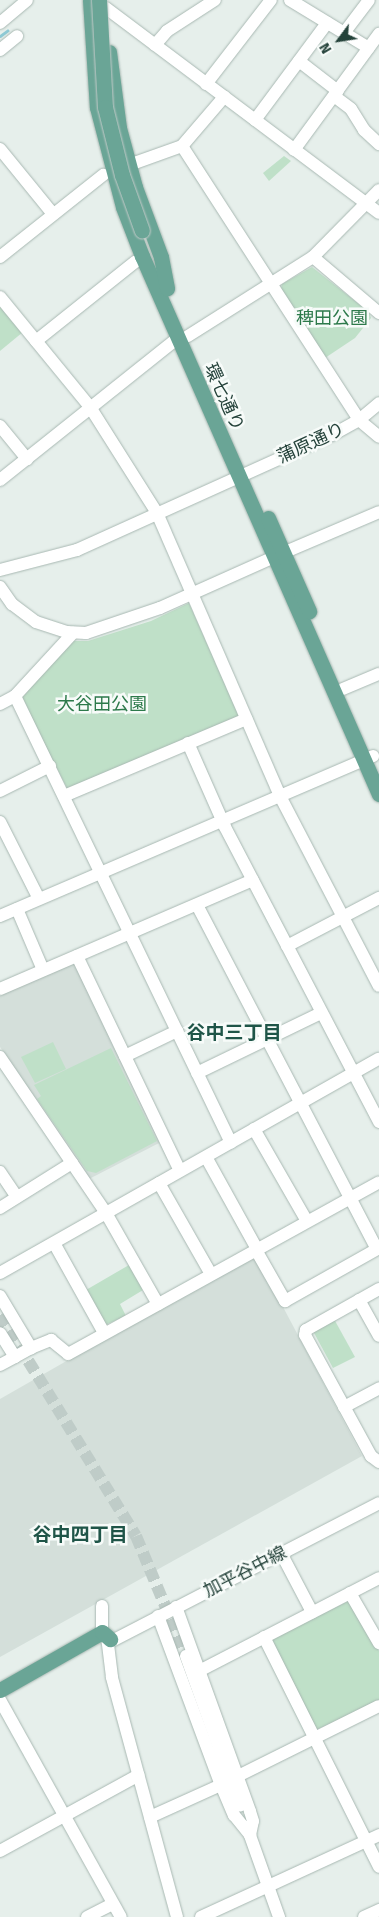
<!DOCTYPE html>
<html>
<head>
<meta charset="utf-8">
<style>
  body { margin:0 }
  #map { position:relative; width:379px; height:1917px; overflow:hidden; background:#e6efeb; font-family:"Fira Sans","Noto Sans JP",sans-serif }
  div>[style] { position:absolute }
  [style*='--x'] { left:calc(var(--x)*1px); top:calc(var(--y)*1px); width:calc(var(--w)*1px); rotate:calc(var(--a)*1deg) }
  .built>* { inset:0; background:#d4dfda }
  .green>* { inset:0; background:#bfe0c8 }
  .stream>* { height:2.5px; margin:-1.25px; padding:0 1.25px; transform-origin:1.25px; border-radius:1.25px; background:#8ec9d4 }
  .minor-tunnel>* { height:12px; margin-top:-6px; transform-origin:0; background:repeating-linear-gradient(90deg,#bfccc8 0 12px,transparent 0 18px) }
  .roads { filter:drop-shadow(0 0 1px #a8b8b2) drop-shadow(0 0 1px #a8b8b2) }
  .minor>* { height:12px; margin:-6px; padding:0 6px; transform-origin:6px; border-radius:6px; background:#fff }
  .major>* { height:15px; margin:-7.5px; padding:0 7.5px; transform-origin:7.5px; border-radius:7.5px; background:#6aa596 }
  .bridges { filter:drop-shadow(0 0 1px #c2cac8) drop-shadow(0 0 1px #c2cac8) }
  .major-bridge>* { height:15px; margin:-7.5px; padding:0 7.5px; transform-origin:7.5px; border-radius:7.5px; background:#6aa596 }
  span { translate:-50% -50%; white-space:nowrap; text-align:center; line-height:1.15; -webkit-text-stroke:5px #f7fbf9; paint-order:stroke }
  .park-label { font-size:18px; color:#2d7a4b }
  .street-label { font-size:18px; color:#24423a }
  .neighbourhood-label { font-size:19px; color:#1f5548; font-weight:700 }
  .north { position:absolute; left:314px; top:15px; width:50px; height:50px; -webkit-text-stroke:4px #f7fbf9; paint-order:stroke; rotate:239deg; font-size:14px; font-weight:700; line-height:20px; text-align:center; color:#24423a }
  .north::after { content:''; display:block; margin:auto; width:18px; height:22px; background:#24423a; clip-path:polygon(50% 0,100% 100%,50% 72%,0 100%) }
</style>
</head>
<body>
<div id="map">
  <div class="built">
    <div style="clip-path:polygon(72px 962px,75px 964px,161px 1142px,89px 1179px,0 1047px,0 995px)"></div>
    <div style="clip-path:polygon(252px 1255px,256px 1256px,362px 1456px,0 1657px,0 1399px)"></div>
  </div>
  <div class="green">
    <div style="clip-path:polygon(284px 156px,291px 161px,269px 181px,263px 173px)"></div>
    <div style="clip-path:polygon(312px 267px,369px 312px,371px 318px,355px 338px,325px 358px,281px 289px,282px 284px)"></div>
    <div style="clip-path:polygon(0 305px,23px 332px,0 351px)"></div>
    <div style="clip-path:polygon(189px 603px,239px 716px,68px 790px,21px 699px,70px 641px,88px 641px,151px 621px)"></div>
    <div style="clip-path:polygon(53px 1042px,66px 1069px,35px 1083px,21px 1057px)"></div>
    <div style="clip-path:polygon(111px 1048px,157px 1141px,96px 1173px,87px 1171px,37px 1099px,41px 1096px,34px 1085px)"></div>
    <div style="clip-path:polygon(129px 1265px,143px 1290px,120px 1304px,126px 1316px,105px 1325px,86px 1290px)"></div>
    <div style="clip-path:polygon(334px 1319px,355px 1357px,333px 1368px,313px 1331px)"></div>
    <div style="clip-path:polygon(350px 1600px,379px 1651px,379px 1701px,316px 1730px,270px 1640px)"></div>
  </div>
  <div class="stream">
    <div style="--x:0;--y:36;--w:9;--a:-36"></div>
  </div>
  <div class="minor-tunnel">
    <div style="--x:0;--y:1315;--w:259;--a:58.4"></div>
    <div style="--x:136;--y:1536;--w:130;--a:67.4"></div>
  </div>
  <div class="roads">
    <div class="minor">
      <div style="--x:290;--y:0;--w:92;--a:31.3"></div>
      <div style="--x:106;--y:8;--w:341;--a:36.9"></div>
      <div style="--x:0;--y:23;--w:35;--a:-40"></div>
      <div style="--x:344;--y:33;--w:41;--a:-52.9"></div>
      <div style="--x:155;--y:45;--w:18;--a:-49"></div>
      <div style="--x:167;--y:31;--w:57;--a:-32.9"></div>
      <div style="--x:0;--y:50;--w:22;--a:-39"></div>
      <div style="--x:299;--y:61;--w:49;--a:37.6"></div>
      <div style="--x:206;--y:84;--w:106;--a:-52.3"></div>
      <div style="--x:334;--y:96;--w:21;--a:37"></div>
      <div style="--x:351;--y:109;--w:25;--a:58"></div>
      <div style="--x:364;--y:130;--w:21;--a:43"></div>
      <div style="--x:255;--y:120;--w:121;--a:-53.4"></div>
      <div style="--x:182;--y:146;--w:326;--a:57.1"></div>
      <div style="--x:359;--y:420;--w:26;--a:40"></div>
      <div style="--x:0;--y:149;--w:84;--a:50.8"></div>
      <div style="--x:294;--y:150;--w:144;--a:-53.8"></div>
      <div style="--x:129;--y:165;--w:56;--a:-19.7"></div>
      <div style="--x:182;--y:146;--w:65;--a:-49.4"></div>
      <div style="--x:0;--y:257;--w:132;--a:-38.5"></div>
      <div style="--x:313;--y:257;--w:87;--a:40.3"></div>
      <div style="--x:0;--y:297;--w:142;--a:50.7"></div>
      <div style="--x:90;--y:407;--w:125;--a:57.7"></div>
      <div style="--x:157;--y:513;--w:309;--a:66.5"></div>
      <div style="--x:280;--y:796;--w:214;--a:62.5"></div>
      <div style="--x:188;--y:336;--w:148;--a:-32.3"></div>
      <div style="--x:313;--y:257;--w:94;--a:-45.4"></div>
      <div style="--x:36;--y:341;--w:127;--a:-38.6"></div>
      <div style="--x:0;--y:426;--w:43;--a:50.7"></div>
      <div style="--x:0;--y:480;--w:228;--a:-38.6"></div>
      <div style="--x:283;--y:553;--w:104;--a:-23.1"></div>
      <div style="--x:0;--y:570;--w:80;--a:-14.6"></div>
      <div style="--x:77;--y:550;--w:280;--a:-24.3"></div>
      <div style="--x:332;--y:435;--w:31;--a:-29"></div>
      <div style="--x:359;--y:420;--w:26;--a:-40"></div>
      <div style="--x:0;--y:587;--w:21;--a:55"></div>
      <div style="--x:12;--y:604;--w:30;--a:37"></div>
      <div style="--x:36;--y:622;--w:33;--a:18"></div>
      <div style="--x:67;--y:632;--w:19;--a:3"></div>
      <div style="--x:86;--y:633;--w:78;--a:-18.7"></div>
      <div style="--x:160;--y:608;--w:125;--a:-24.1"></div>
      <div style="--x:343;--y:689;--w:39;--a:-23"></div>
      <div style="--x:15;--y:696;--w:496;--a:64.2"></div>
      <div style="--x:0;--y:704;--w:17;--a:-28"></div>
      <div style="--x:15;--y:696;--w:86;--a:-47.4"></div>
      <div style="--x:188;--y:743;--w:92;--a:66.2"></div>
      <div style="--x:225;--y:827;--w:333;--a:62.4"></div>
      <div style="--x:0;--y:791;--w:56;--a:-26.6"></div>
      <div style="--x:64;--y:796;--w:198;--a:-22.9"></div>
      <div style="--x:0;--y:822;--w:86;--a:63.1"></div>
      <div style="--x:197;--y:905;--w:388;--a:62.4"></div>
      <div style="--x:17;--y:909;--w:66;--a:66.9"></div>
      <div style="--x:0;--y:916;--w:406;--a:-23.2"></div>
      <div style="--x:287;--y:946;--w:104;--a:-27.6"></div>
      <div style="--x:77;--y:956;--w:238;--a:64.4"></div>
      <div style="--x:0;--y:989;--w:275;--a:-23.3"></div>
      <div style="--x:125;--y:1056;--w:58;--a:-25.7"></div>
      <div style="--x:0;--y:1057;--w:189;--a:55.8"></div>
      <div style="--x:106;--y:1213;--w:105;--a:60.3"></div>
      <div style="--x:197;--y:1073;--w:138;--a:-25.8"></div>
      <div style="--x:254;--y:1129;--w:106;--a:60.1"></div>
      <div style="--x:206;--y:1157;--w:105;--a:61"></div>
      <div style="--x:0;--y:1172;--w:30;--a:56"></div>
      <div style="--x:159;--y:1183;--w:105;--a:60.3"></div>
      <div style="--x:0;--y:1208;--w:85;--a:-32"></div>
      <div style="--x:54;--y:1243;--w:103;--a:60.9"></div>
      <div style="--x:256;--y:1250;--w:59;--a:60.4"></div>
      <div style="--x:285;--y:1301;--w:108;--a:-29.4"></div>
      <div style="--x:0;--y:1273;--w:435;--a:-29.5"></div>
      <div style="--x:379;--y:1289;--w:84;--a:150.7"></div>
      <div style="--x:306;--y:1330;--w:5;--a:101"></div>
      <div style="--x:305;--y:1335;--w:138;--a:61.4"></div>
      <div style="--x:371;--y:1456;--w:10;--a:37"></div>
      <div style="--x:0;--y:1296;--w:61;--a:59.2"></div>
      <div style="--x:31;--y:1348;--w:18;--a:151"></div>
      <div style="--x:15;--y:1357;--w:28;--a:-122"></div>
      <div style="--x:359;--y:1300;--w:41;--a:60.9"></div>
      <div style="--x:31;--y:1348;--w:22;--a:-22"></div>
      <div style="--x:51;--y:1340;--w:22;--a:39"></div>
      <div style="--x:68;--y:1354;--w:355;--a:-28.9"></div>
      <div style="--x:0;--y:1365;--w:17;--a:-28"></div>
      <div style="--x:344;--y:1407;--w:40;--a:-28"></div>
      <div style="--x:281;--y:1553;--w:67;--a:62.3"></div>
      <div style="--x:350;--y:1593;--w:58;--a:59.9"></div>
      <div style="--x:102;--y:1606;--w:26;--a:90"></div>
      <div style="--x:158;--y:1616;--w:180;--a:69.6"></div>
      <div style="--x:221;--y:1785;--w:33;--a:67"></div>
      <div style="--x:234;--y:1815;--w:26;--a:51"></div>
      <div style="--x:250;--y:1835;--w:14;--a:-78"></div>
      <div style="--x:253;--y:1821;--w:10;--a:-107"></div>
      <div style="--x:250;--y:1811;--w:217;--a:-109.9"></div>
      <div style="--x:264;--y:1637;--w:257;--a:63.4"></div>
      <div style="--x:186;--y:1656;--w:159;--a:70.2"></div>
      <div style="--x:201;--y:1670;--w:200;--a:-27.3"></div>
      <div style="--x:0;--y:1700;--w:248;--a:60.9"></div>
      <div style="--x:238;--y:1776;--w:157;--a:-26.4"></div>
      <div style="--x:150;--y:1817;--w:78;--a:-24.3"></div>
      <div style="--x:247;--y:1827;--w:96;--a:70.4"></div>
      <div style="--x:0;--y:1851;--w:158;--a:-28.7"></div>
      <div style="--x:87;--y:1917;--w:29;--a:-27"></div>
      <div style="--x:177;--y:1917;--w:249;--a:-105.2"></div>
      <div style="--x:112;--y:1677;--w:34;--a:-97"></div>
      <div style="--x:108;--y:1643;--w:305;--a:-27.3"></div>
      <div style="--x:201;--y:1917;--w:196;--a:-24.7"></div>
      <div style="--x:364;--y:1917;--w:17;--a:-25"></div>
    </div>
    <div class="major">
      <div style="--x:90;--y:0;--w:107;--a:86.3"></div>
      <div style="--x:97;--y:107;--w:103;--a:75.4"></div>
      <div style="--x:123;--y:207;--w:53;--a:68.8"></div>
      <div style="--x:142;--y:256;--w:588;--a:66.23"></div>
      <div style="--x:109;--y:52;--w:77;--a:82.5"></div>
      <div style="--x:119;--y:128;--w:61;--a:74.8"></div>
      <div style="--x:135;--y:187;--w:75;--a:69.6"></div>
      <div style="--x:161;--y:257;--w:32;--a:79"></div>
      <div style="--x:268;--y:518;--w:102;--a:66.2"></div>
      <div style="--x:0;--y:1690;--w:117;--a:-29.6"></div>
      <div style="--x:102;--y:1632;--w:11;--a:41"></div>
    </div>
  </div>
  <div class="bridges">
    <div class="major-bridge">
      <div style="--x:99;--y:0;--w:107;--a:86.8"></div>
      <div style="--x:105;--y:107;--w:70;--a:76"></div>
      <div style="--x:122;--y:175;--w:59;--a:70.3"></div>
    </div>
  </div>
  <div class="park-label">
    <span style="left:332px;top:318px">稗田公園</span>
    <span style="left:102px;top:704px">大谷田公園</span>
  </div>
  <div class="street-label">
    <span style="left:224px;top:397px;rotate:66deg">環七通り</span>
    <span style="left:311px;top:443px;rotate:-25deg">蒲原通り</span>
    <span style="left:245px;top:1572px;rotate:-27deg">加平谷中線</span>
  </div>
  <div class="neighbourhood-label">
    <span style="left:234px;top:1033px">谷中三丁目</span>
    <span style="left:80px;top:1535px">谷中四丁目</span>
  </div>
  <div class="north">N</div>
</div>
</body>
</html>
